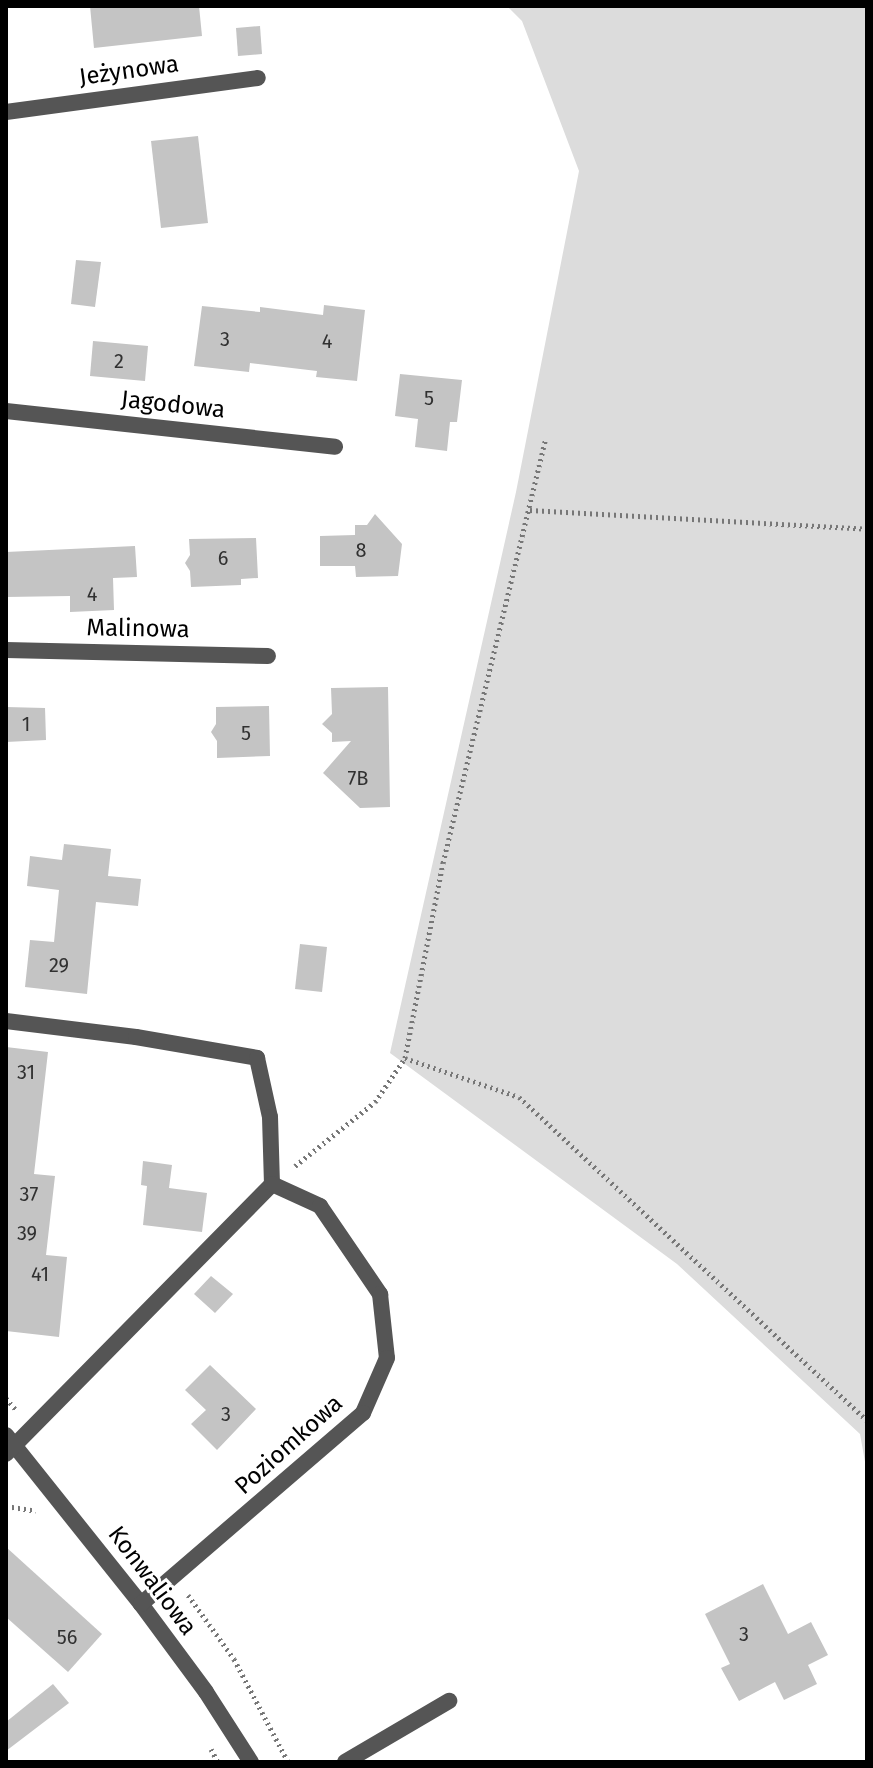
<!DOCTYPE html>
<html>
<head>
<meta charset="utf-8">
<style>
  body { margin:0 }
  #map { position:relative; width:873px; height:1768px; overflow:hidden; background:#fff; font-family:"Fira Sans",sans-serif }
  div>[style] { position:absolute }
  [style*='--x'] { left:calc(var(--x)*1px); top:calc(var(--y)*1px); width:calc(var(--w)*1px); rotate:calc(var(--a)*1deg) }
  .green>* { inset:0; background:#dcdcdc }
  .building>* { inset:0; background:#c4c4c4 }
  .path>* { height:5px; margin-top:-2.5px; transform-origin:0; background:repeating-linear-gradient(90deg,#777 0 2px,transparent 0 6px) }
  .lane>* { height:16px; margin:-8px; padding:0 8px; transform-origin:8px; border-radius:8px; background:#555 }
  .street>* { height:16px; margin:-8px; padding:0 8px; transform-origin:8px; border-radius:8px; background:#555 }
  span { translate:-50% -50%; white-space:nowrap; text-align:center; line-height:1.15; -webkit-text-stroke:6px #fff; paint-order:stroke }
  .number-label { font-size:20px; color:#313131 }
  .number-label span { -webkit-text-stroke-width:0 }
  .street-label { font-size:24px; color:#000 }
  .frame { position:absolute; inset:0; border:8px solid #000; pointer-events:none }
</style>
</head>
<body>
<div id="map">
  <div class="green">
    <div style="clip-path:polygon(507px 6px,867px 6px,867px 1473px,860px 1434px,677px 1264px,390px 1053px,516px 492px,579px 171px,522px 21px)"></div>
  </div>
  <div class="building">
    <div style="clip-path:polygon(90px 6px,199px 6px,202px 36px,94px 48px)"></div>
    <div style="clip-path:polygon(260px 26px,262px 54px,238px 56px,236px 28px)"></div>
    <div style="clip-path:polygon(198px 136px,208px 223px,161px 228px,151px 141px)"></div>
    <div style="clip-path:polygon(76px 260px,101px 262px,95px 307px,71px 304px)"></div>
    <div style="clip-path:polygon(324px 305px,365px 310px,357px 381px,316px 377px,317px 371px,250px 363px,249px 372px,194px 366px,202px 306px,260px 312px,260px 307px,323px 315px)"></div>
    <div style="clip-path:polygon(93px 341px,148px 346px,145px 381px,90px 376px)"></div>
    <div style="clip-path:polygon(400px 374px,462px 380px,457px 422px,450px 422px,447px 451px,415px 447px,418px 419px,395px 416px)"></div>
    <div style="clip-path:polygon(375px 514px,402px 544px,398px 576px,356px 577px,355px 566px,320px 566px,320px 536px,355px 535px,355px 525px,367px 525px)"></div>
    <div style="clip-path:polygon(256px 538px,258px 578px,241px 579px,241px 585px,191px 587px,190px 571px,185px 563px,190px 555px,189px 539px)"></div>
    <div style="clip-path:polygon(135px 546px,137px 577px,113px 578px,114px 610px,70px 612px,70px 596px,6px 597px,6px 552px)"></div>
    <div style="clip-path:polygon(388px 687px,390px 807px,360px 808px,323px 773px,351px 741px,332px 742px,332px 733px,322px 724px,332px 714px,331px 688px)"></div>
    <div style="clip-path:polygon(269px 706px,270px 756px,217px 758px,217px 741px,211px 732px,216px 724px,216px 707px)"></div>
    <div style="clip-path:polygon(6px 707px,45px 708px,46px 740px,6px 742px)"></div>
    <div style="clip-path:polygon(64px 844px,111px 849px,108px 876px,141px 879px,138px 906px,96px 902px,87px 994px,25px 987px,30px 940px,54px 942px,59px 890px,27px 886px,30px 856px,62px 860px)"></div>
    <div style="clip-path:polygon(300px 944px,327px 947px,322px 992px,295px 989px)"></div>
    <div style="clip-path:polygon(6px 1047px,48px 1052px,34px 1174px,55px 1176px,46px 1255px,67px 1257px,59px 1337px,6px 1331px)"></div>
    <div style="clip-path:polygon(143px 1161px,172px 1165px,169px 1188px,207px 1193px,202px 1232px,143px 1225px,147px 1186px,141px 1185px)"></div>
    <div style="clip-path:polygon(211px 1276px,233px 1294px,215px 1313px,194px 1294px)"></div>
    <div style="clip-path:polygon(210px 1365px,256px 1409px,217px 1450px,191px 1424px,206px 1410px,185px 1390px)"></div>
    <div style="clip-path:polygon(6px 1547px,102px 1634px,68px 1672px,6px 1617px)"></div>
    <div style="clip-path:polygon(763px 1584px,788px 1634px,811px 1622px,828px 1655px,808px 1665px,817px 1684px,784px 1700px,775px 1682px,739px 1701px,721px 1668px,730px 1664px,705px 1614px)"></div>
    <div style="clip-path:polygon(53px 1684px,69px 1703px,6px 1751px,6px 1722px)"></div>
  </div>
  <div class="path">
    <div style="--x:530;--y:510;--w:338;--a:3.2"></div>
    <div style="--x:405;--y:1058;--w:120;--a:18.9"></div>
    <div style="--x:519;--y:1097;--w:475;--a:42.9"></div>
    <div style="--x:295;--y:1166;--w:102;--a:-38.7"></div>
    <div style="--x:375;--y:1102;--w:53;--a:-55.7"></div>
    <div style="--x:405;--y:1058;--w:199;--a:-79"></div>
    <div style="--x:443;--y:863;--w:437;--a:-76.4"></div>
    <div style="--x:6;--y:1398;--w:16;--a:50"></div>
    <div style="--x:6;--y:1506;--w:30;--a:9"></div>
    <div style="--x:188;--y:1595;--w:79;--a:54.3"></div>
    <div style="--x:234;--y:1659;--w:116;--a:62.3"></div>
    <div style="--x:211;--y:1749;--w:15;--a:62"></div>
  </div>
  <div class="lane">
    <div style="--x:6;--y:1021;--w:131;--a:7"></div>
    <div style="--x:136;--y:1037;--w:123;--a:9.8"></div>
    <div style="--x:257;--y:1058;--w:60;--a:77.6"></div>
    <div style="--x:270;--y:1117;--w:67;--a:88.3"></div>
    <div style="--x:345;--y:1762;--w:121;--a:-30.4"></div>
  </div>
  <div class="street">
    <div style="--x:6;--y:112;--w:254;--a:-7.7"></div>
    <div style="--x:6;--y:411;--w:331;--a:6.2"></div>
    <div style="--x:6;--y:650;--w:262;--a:1.3"></div>
    <div style="--x:6;--y:1435;--w:216;--a:51.4"></div>
    <div style="--x:141;--y:1604;--w:109;--a:53.5"></div>
    <div style="--x:206;--y:1692;--w:83;--a:57.3"></div>
    <div style="--x:6;--y:1454;--w:379;--a:-45.4"></div>
    <div style="--x:272;--y:1184;--w:53;--a:24.6"></div>
    <div style="--x:320;--y:1206;--w:107;--a:55.7"></div>
    <div style="--x:380;--y:1294;--w:64;--a:83.8"></div>
    <div style="--x:387;--y:1358;--w:60;--a:113.6"></div>
    <div style="--x:363;--y:1413;--w:293;--a:139.3"></div>
  </div>
  <div class="number-label">
    <span style="left:225px;top:339px">3</span>
    <span style="left:327px;top:341px">4</span>
    <span style="left:119px;top:361px">2</span>
    <span style="left:429px;top:398px">5</span>
    <span style="left:361px;top:550px">8</span>
    <span style="left:223px;top:558px">6</span>
    <span style="left:92px;top:594px">4</span>
    <span style="left:26px;top:724px">1</span>
    <span style="left:246px;top:733px">5</span>
    <span style="left:358px;top:778px">7B</span>
    <span style="left:59px;top:965px">29</span>
    <span style="left:26px;top:1072px">31</span>
    <span style="left:29px;top:1194px">37</span>
    <span style="left:27px;top:1233px">39</span>
    <span style="left:40px;top:1274px">41</span>
    <span style="left:226px;top:1414px">3</span>
    <span style="left:744px;top:1634px">3</span>
    <span style="left:67px;top:1637px">56</span>
  </div>
  <div class="street-label">
    <span style="left:129px;top:71px;rotate:-8deg">Jeżynowa</span>
    <span style="left:173px;top:405px;rotate:6deg">Jagodowa</span>
    <span style="left:138px;top:629px;rotate:1deg">Malinowa</span>
    <span style="left:289px;top:1445px;rotate:-42deg">Poziomkowa</span>
    <span style="left:152px;top:1581px;rotate:53deg">Konwaliowa</span>
  </div>
  <div class="frame"></div>
</div>
</body>
</html>
